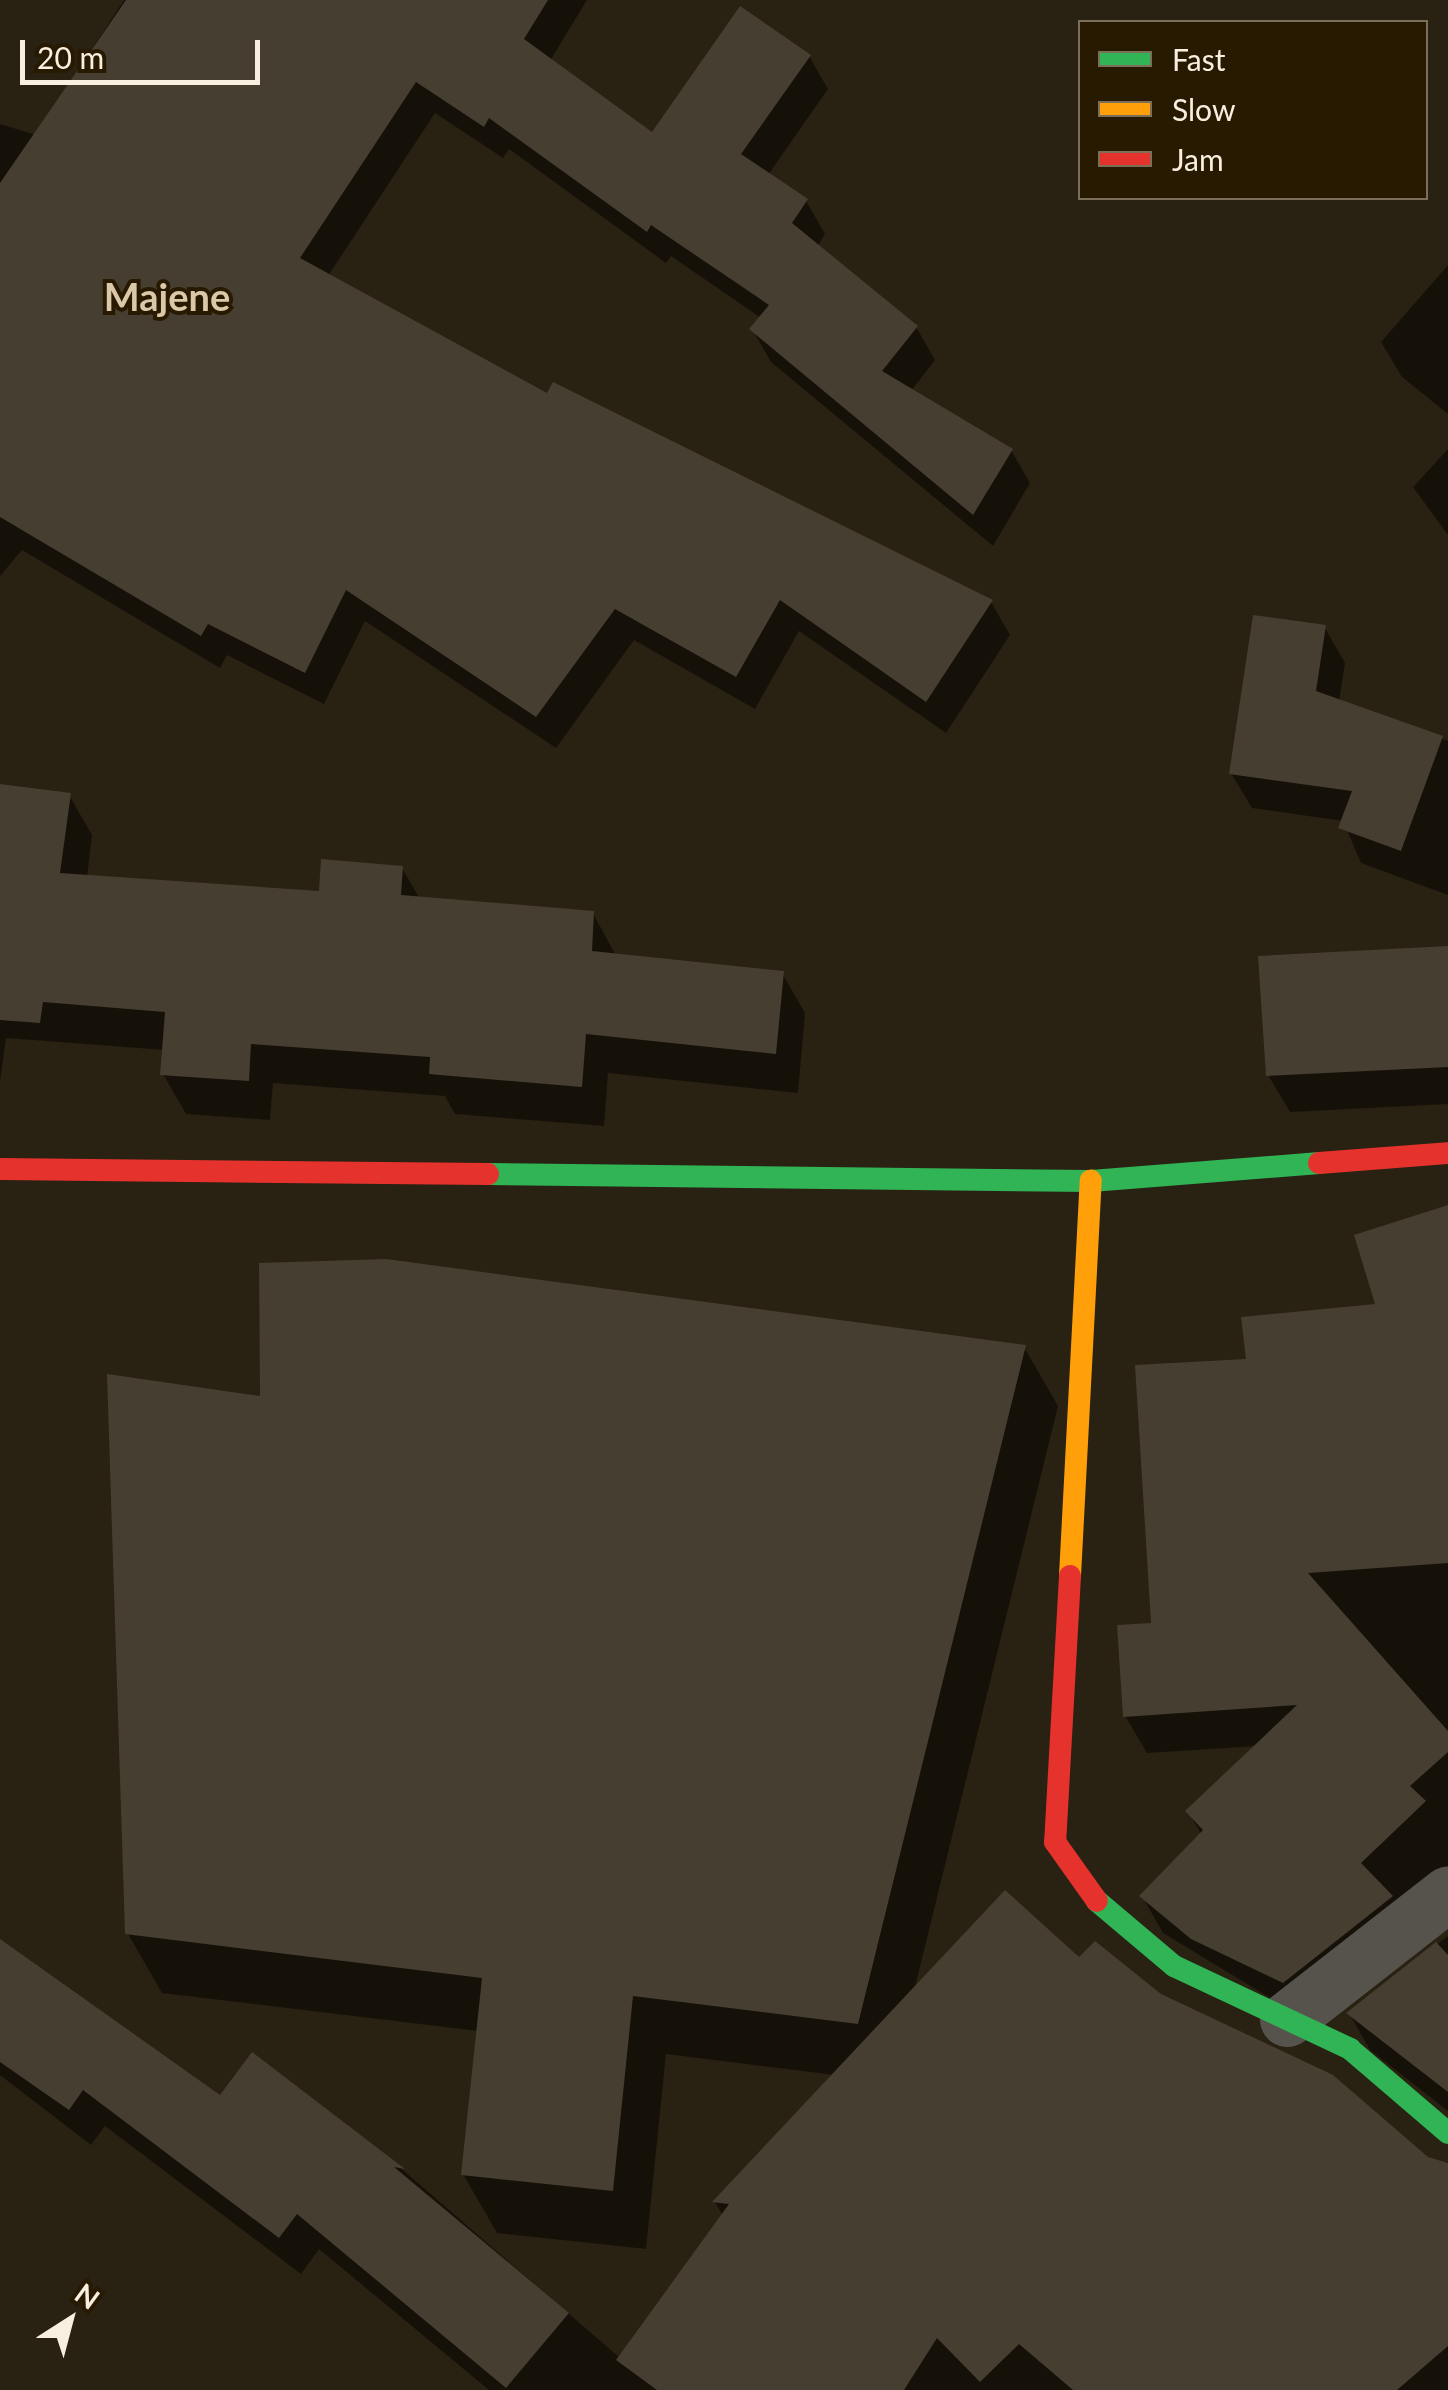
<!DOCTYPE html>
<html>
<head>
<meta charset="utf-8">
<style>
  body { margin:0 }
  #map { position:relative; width:1448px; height:2390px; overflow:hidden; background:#292112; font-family:Lato,sans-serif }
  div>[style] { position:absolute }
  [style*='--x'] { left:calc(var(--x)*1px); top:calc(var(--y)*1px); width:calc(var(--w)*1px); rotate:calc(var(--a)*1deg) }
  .shadow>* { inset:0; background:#0007 }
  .building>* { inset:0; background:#473e32 }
  .street>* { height:55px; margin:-27.5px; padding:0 27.5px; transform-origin:27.5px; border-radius:27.5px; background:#55534c }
  .fast>* { height:22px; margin:-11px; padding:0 11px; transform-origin:11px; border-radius:11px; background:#30b455 }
  .slow>* { height:22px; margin:-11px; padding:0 11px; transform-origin:11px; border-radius:11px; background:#ff9f0a }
  .jam>* { height:22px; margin:-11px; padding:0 11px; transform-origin:11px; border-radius:11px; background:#e5322d }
  span { translate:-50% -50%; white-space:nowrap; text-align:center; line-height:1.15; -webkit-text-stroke:8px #281a01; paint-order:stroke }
  .district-label { font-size:38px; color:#dac8a9; font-weight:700 }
  .legend { position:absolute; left:1078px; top:20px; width:350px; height:180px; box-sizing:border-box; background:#281a01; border:2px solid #7c6f5a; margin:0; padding:12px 18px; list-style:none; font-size:30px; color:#f9efe0 }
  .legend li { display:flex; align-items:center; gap:20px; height:50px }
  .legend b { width:50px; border:2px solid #7c6f5a }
  .north { position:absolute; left:20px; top:2270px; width:100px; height:100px; -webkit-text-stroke:8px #281a01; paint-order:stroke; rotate:36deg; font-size:28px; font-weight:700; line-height:40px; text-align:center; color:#f9efe0 }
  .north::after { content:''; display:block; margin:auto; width:35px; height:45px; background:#f9efe0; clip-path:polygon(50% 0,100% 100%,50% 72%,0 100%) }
  .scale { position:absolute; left:20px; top:40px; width:240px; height:45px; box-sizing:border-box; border:5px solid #f9efe0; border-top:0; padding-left:12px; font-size:30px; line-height:35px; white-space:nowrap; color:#f9efe0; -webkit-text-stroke:8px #281a01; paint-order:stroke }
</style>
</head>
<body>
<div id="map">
  <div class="shadow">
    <div style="clip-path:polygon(124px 0,587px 0,550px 61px,653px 136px,809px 56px,828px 89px,768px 175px,806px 201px,825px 234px,817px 247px,916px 327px,935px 360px,911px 391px,1011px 450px,1030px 483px,993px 546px,771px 362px,752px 329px,761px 318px,671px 256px,666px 263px,509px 149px,503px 158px,435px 113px,328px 276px,548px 397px,991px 602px,1010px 635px,946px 733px,799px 631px,755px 709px,634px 640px,556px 748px,365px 621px,324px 704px,227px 655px,220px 668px,22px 550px,0 576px,0 124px,36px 135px)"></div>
    <div style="clip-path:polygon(1448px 265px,1448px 414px,1402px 377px,1381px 342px)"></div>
    <div style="clip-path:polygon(1448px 449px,1448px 535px,1413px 487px)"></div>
    <div style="clip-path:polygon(1325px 628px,1345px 663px,1339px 702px,1448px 741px,1448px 895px,1361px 863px,1343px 821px,1252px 808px,1231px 773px)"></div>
    <div style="clip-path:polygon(0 786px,69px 795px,92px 835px,87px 878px,321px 894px,402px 868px,420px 899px,593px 913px,616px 956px,782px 973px,805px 1013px,798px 1093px,608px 1073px,604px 1126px,455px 1114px,445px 1096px,273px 1083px,270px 1120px,186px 1114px,163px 1074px,165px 1050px,6px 1038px,0 1082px)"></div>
    <div style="clip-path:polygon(1448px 949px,1448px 1104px,1290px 1112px,1268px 1075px)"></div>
    <div style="clip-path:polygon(1448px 1207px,1448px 1907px,1305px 2019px,1163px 1933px,1142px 1896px,1202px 1835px,1188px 1812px,1258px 1746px,1147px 1753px,1125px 1716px,1249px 1361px,1379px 1306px)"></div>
    <div style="clip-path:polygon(1024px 1347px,1058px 1406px,914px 1991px,1079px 1960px,1159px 1996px,1427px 2160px,1448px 2163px,1448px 2390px,489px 2390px,319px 2249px,301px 2274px,105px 2126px,91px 2145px,0 2075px,0 1942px,220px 2099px,252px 2056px,403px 2170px,620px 2358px,723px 2216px,715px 2202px,835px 2075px,666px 2054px,646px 2249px,497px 2233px,463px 2174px,478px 2031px,162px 1993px,128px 1934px,262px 1399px)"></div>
    <div style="clip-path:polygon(1448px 1936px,1448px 2111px,1370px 2050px,1349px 2013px)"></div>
  </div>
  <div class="building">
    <div style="clip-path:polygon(126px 0,548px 0,524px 39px,652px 132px,740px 6px,811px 55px,741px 154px,808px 199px,792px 223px,918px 326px,882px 371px,1013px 449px,973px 515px,749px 329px,769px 305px,651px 225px,647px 232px,489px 118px,484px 127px,416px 82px,300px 258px,547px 393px,553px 382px,993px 600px,926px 702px,780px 600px,736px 677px,615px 609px,536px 717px,346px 590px,305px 673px,208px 624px,201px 636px,0 517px,0 183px)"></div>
    <div style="clip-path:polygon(1253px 615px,1326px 625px,1316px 691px,1443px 736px,1401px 851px,1338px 828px,1352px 791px,1229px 774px)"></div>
    <div style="clip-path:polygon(0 784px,71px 793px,60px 873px,319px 891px,321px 859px,403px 866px,401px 895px,594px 911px,592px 951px,784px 971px,776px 1054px,586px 1034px,582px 1087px,429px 1074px,430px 1057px,251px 1044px,249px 1081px,160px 1075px,165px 1012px,43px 1002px,40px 1023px,0 1020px)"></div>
    <div style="clip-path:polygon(1448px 946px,1448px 1067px,1266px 1076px,1258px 956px)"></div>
    <div style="clip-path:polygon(1448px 1205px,1448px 1563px,1308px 1573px,1448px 1731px,1448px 1752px,1410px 1786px,1426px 1801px,1361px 1863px,1393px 1896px,1283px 1983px,1191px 1939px,1139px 1896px,1203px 1830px,1185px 1811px,1297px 1705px,1123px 1717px,1117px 1625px,1151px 1623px,1135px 1365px,1246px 1359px,1241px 1317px,1375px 1304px,1354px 1235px)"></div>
    <div style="clip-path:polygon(386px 1259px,1026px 1345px,858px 2024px,633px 1996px,613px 2191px,461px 2175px,482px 1978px,125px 1934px,107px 1374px,260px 1396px,259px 1263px)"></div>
    <div style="clip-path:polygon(1005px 1890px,1079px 1957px,1095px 1941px,1161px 1994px,1333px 2075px,1428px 2157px,1448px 2163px,1448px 2346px,1397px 2390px,1073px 2390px,1019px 2344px,980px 2382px,937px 2338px,904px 2390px,657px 2390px,616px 2360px,729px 2204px,712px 2202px)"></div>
    <div style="clip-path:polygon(0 1939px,220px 2095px,252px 2052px,405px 2169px,394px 2167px,569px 2313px,506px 2388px,297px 2214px,279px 2238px,83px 2090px,69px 2110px,0 2062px)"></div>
    <div style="clip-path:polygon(1436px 1942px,1448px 1955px,1448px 2092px,1346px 2013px)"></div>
  </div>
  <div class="street">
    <div style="--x:1287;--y:2019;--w:204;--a:-38"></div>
  </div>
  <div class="fast">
    <div style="--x:488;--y:1174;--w:603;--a:0.67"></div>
    <div style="--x:1091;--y:1181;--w:229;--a:-4.5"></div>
    <div style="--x:1097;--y:1901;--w:101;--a:40.2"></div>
    <div style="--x:1174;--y:1966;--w:195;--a:25.2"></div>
    <div style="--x:1350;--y:2049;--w:129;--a:40.6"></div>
  </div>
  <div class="slow">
    <div style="--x:1070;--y:1576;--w:396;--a:-87"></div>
  </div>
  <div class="jam">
    <div style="--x:1319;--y:1163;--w:129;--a:-4.4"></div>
    <div style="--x:0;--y:1169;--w:488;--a:0.6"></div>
    <div style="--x:1070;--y:1576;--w:266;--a:93.2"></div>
    <div style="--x:1055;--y:1842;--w:72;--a:54.6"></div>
  </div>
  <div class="district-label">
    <span style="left:167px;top:297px">Majene</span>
  </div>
  <ul class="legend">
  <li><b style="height:12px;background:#30b455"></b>Fast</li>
  <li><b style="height:12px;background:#ff9f0a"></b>Slow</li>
  <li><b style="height:12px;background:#e5322d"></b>Jam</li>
  </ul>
  <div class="north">N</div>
  <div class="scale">20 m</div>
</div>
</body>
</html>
